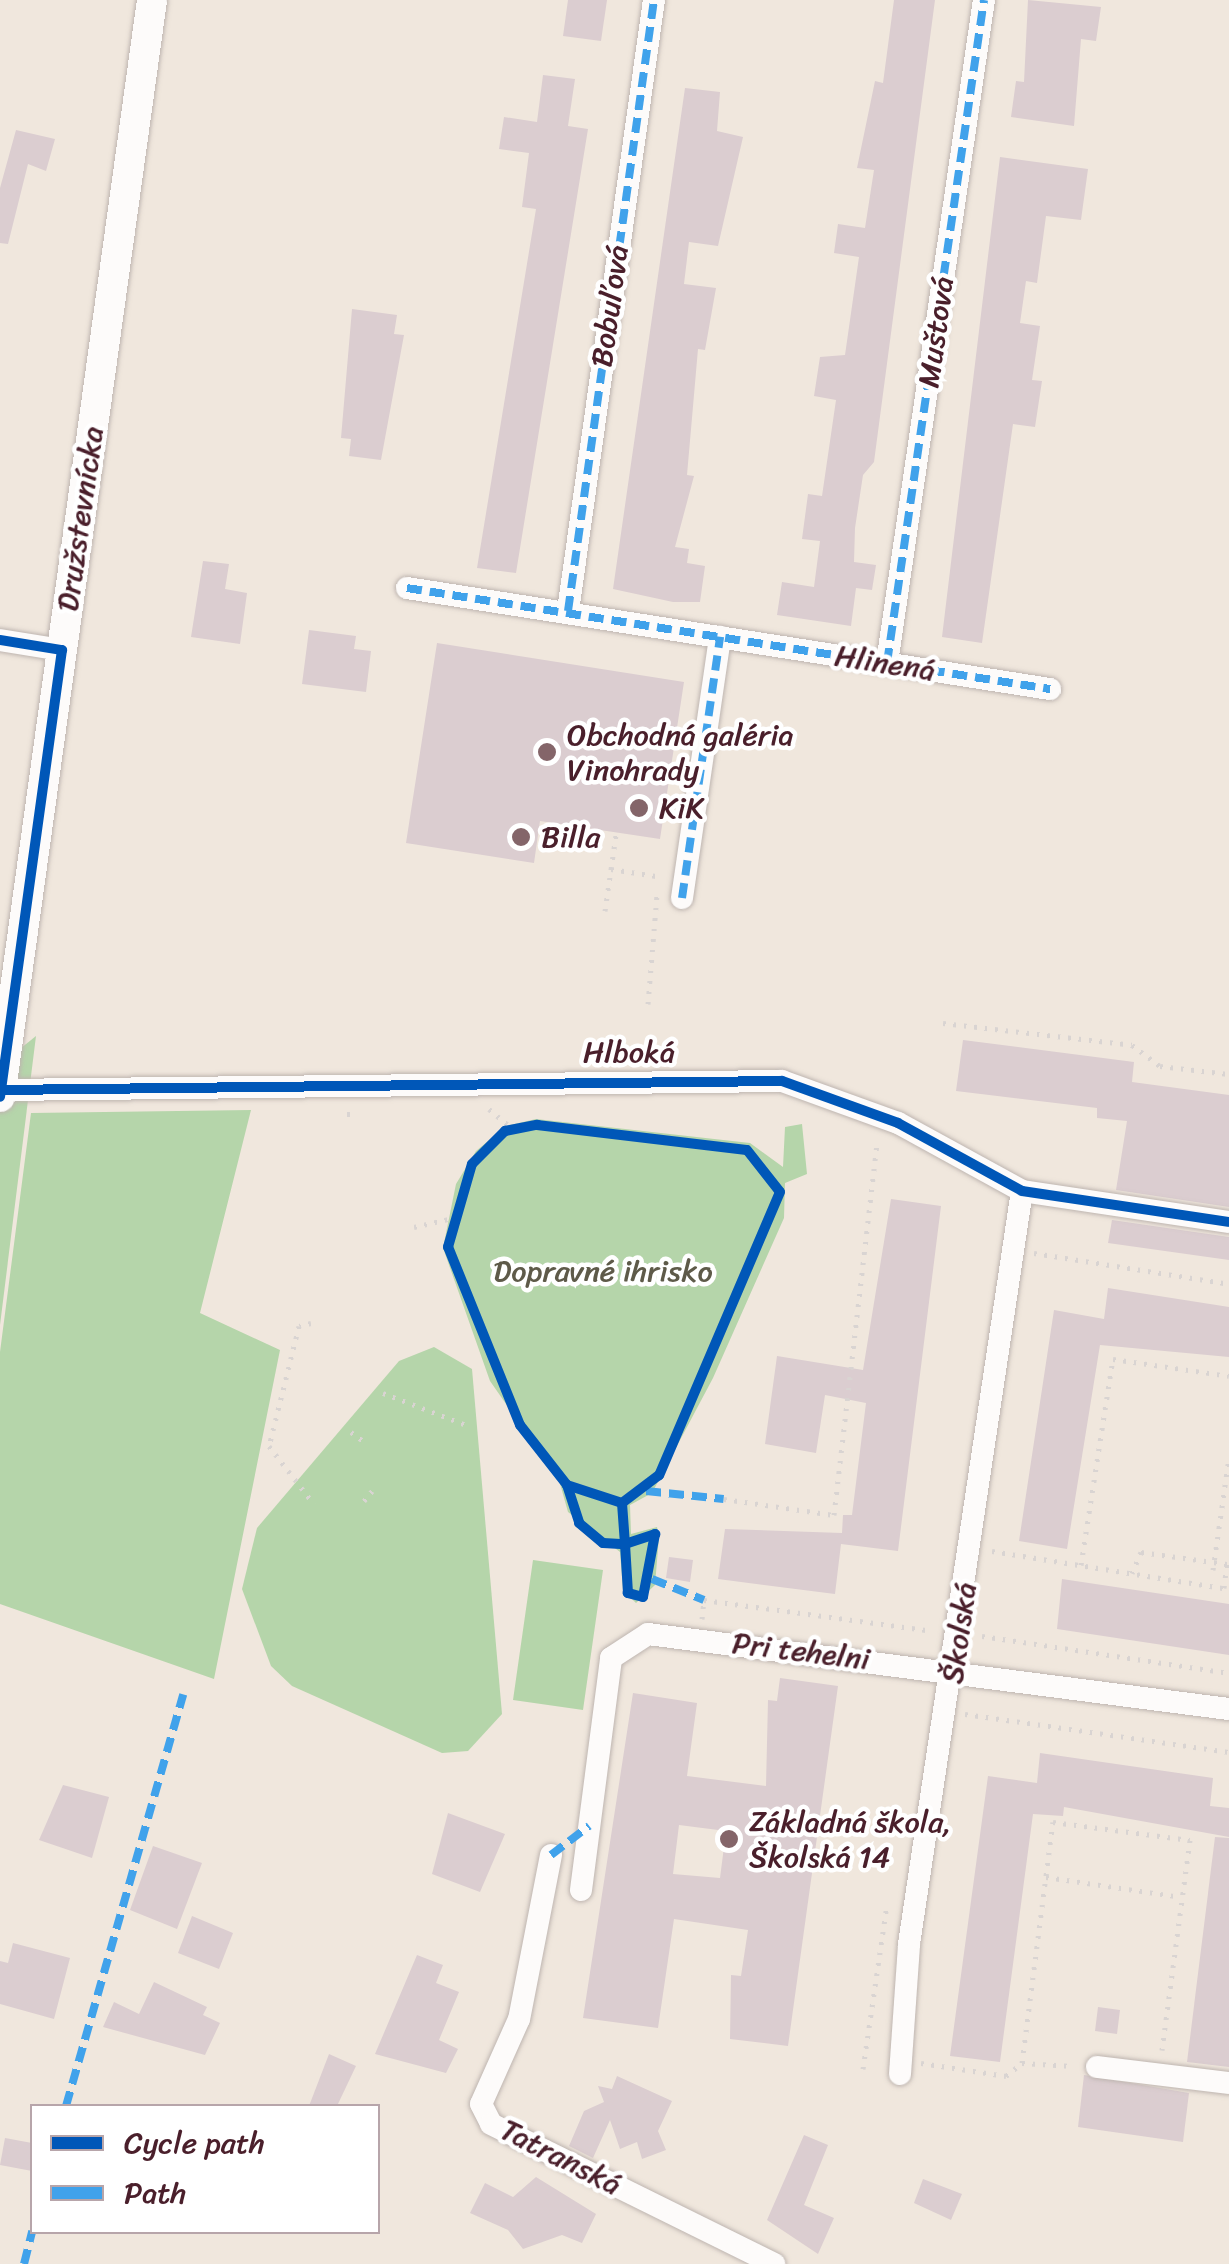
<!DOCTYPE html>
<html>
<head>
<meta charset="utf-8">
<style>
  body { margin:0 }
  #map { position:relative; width:1229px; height:2264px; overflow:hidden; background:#f0e7dd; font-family:Sriracha,sans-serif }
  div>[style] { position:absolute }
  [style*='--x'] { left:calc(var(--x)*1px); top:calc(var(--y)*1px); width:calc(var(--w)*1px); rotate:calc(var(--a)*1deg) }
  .green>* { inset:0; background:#b5d5aa }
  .building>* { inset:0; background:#dbcdd0 }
  .path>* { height:5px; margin-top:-2.5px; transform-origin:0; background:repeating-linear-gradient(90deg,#d9d4d2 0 2.5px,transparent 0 10.5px) }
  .roads { filter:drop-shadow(0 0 2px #beb5b0) drop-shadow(0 0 2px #beb5b0) }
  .street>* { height:22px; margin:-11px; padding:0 11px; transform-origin:11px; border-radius:11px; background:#fdfbfa }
  .secondary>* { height:30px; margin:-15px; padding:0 15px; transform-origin:15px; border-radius:15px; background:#fdfbfa }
  .quiet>* { height:8px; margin-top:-4px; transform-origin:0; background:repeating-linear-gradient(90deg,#40a2eb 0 15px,transparent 0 23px) }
  .cycleway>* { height:10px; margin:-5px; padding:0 5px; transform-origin:5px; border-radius:5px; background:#0057b8 }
  .dots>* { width:28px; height:28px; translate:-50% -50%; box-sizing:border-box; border:5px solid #fff; border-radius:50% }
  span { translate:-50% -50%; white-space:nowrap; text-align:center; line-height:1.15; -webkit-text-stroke:9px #fff; paint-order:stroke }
  .street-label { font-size:30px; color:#4a1f2b }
  .poi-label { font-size:30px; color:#4a1f2b }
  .left { translate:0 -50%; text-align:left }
  .park-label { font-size:30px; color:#5e5a49 }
  .legend { position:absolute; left:30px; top:2104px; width:350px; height:130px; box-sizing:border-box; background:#fff; border:2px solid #b7a5aa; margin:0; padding:12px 18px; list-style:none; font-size:30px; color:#4a1f2b }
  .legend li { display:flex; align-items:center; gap:20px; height:50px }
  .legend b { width:50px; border:2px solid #b7a5aa }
</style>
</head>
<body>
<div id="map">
  <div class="green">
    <div style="clip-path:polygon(36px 1036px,0 1325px,0 1065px)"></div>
    <div style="clip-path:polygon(251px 1110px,200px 1313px,280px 1350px,214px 1679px,0 1604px,0 1352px,31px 1113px)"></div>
    <div style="clip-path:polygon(536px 1119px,750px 1143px,783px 1167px,785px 1127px,802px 1124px,807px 1174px,785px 1183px,784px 1218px,713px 1378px,652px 1493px,630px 1505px,631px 1534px,657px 1527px,659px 1537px,655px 1585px,636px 1603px,623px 1590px,620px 1552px,568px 1512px,559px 1480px,490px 1381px,443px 1248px,456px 1184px,476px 1151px,506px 1126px)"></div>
    <div style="clip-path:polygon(434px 1347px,472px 1369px,502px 1714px,468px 1751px,442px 1753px,292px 1686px,271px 1666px,242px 1589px,257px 1528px,399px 1361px)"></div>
    <div style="clip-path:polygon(533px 1560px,603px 1570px,583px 1710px,513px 1700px)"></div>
  </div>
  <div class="building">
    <div style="clip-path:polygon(568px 0,607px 0,601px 41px,563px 36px)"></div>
    <div style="clip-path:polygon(894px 0,935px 0,874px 462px,863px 475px,855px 528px,854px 562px,876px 565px,872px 590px,856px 588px,851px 626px,777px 615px,782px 582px,814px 587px,820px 541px,802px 539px,808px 494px,822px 496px,836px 400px,814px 396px,820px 357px,845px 355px,859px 257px,834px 253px,838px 224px,865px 228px,874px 170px,857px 168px,875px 81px,883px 83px)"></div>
    <div style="clip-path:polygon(1028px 0,1101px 7px,1096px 41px,1081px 39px,1074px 126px,1011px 117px,1016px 81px,1024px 82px)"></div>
    <div style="clip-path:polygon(543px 75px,575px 79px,568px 126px,588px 129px,516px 573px,477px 568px,536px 209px,522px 207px,529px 153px,499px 149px,504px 117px,537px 122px)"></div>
    <div style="clip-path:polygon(685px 88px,720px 92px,717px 131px,743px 137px,718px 246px,689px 242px,684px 284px,716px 288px,705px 350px,698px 349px,687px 475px,694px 476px,675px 547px,689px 549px,687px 563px,705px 566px,700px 602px,673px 602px,613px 589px)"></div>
    <div style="clip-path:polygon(16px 130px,55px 139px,46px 171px,28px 164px,8px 244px,0 243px,0 188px)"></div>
    <div style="clip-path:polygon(1000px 157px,1088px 169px,1081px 220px,1046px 216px,1037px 283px,1026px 281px,1020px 323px,1040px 326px,1032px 380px,1042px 381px,1035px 427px,1013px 424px,982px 643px,942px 637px)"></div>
    <div style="clip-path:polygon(352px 309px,397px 315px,394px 334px,404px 335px,381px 460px,349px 456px,351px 439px,341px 438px)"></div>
    <div style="clip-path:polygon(203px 561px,229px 564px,225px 589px,247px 593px,240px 644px,191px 637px)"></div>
    <div style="clip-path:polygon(309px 630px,356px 636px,354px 649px,371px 651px,366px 692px,302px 684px)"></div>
    <div style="clip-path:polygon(437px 643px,684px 682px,660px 839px,540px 821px,534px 863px,406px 843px)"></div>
    <div style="clip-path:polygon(963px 1040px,1134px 1062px,1132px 1082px,1229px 1095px,1229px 1207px,1116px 1190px,1127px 1121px,1097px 1118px,1097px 1108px,956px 1091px)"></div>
    <div style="clip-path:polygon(891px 1199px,941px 1206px,898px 1551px,841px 1544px,835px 1594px,718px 1579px,725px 1529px,842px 1533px,843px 1515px,852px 1515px,866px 1403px,825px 1395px,816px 1453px,765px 1444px,777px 1356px,863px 1370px)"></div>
    <div style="clip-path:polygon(1112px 1220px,1229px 1237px,1229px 1260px,1108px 1243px)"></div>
    <div style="clip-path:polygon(1108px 1288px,1229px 1307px,1229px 1357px,1100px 1345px,1067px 1549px,1019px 1541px,1054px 1310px,1104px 1319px)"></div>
    <div style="clip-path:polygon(669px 1557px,693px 1560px,690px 1582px,666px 1578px)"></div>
    <div style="clip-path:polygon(1062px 1579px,1229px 1604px,1229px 1655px,1057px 1629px)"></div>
    <div style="clip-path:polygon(evenodd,780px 1678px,838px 1686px,788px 2046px,730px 2039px,731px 1975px,741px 1976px,748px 1930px,674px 1919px,658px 2028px,583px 2018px,633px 1693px,697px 1703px,687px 1776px,766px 1786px,768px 1700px,777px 1701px,780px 1678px,679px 1825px,726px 1831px,720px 1878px,673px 1874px,679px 1825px)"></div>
    <div style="clip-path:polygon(1040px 1753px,1213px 1778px,1210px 1806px,1229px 1808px,1229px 1837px,1064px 1807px,1063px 1816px,1033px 1814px,1000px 2062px,950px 2056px,988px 1776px,1037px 1783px)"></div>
    <div style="clip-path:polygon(63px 1785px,109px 1797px,92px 1858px,39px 1840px)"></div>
    <div style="clip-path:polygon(448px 1813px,505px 1834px,480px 1892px,432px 1874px)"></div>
    <div style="clip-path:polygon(1215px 1837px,1229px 1838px,1229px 2067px,1187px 2062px)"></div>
    <div style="clip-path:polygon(153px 1846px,202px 1863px,177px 1929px,130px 1910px)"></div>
    <div style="clip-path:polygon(192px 1916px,233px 1933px,219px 1969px,178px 1953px)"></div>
    <div style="clip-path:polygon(13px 1943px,70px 1958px,54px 2019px,0 2004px,0 1961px,8px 1963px)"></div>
    <div style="clip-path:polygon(417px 1955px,443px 1965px,436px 1983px,459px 1992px,439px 2040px,458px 2049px,446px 2073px,375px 2054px)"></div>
    <div style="clip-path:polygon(154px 1982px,207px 2007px,203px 2015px,220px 2023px,205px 2055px,103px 2027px,114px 2002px,139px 2014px)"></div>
    <div style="clip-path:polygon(1098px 2007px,1120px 2010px,1117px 2034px,1095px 2031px)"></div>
    <div style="clip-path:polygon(329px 2054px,356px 2066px,337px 2106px,309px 2106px)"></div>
    <div style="clip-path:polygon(1084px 2075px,1189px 2093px,1183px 2142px,1078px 2127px)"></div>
    <div style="clip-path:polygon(617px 2076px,672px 2101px,658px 2131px,666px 2150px,642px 2159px,637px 2142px,620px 2149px,610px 2120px,593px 2158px,569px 2146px,584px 2111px,604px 2102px,598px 2086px,612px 2089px)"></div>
    <div style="clip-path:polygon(804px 2135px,828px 2145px,804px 2205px,834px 2218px,818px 2254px,767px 2220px)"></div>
    <div style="clip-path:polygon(5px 2138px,32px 2143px,32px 2171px,0 2165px)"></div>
    <div style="clip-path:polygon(536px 2177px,596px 2214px,582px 2243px,562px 2235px,523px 2249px,508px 2230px,470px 2213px,485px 2183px,513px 2197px)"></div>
    <div style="clip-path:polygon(923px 2179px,962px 2194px,951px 2220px,914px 2203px)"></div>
  </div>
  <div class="path">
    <div style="--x:611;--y:869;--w:52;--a:8.9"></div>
    <div style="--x:605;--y:911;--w:77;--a:-81.8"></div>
    <div style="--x:648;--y:1004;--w:110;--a:-85.3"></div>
    <div style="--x:943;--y:1023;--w:190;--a:6.6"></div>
    <div style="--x:1132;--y:1045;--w:35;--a:37"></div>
    <div style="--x:1160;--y:1066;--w:69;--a:6.6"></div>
    <div style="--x:489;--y:1109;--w:31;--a:40"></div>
    <div style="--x:347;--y:1114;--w:4;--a:0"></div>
    <div style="--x:414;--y:1227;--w:36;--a:-13"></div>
    <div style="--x:1034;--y:1253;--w:197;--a:9"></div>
    <div style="--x:311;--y:1323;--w:12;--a:166"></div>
    <div style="--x:299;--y:1326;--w:124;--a:104"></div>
    <div style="--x:269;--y:1446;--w:73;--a:52.2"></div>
    <div style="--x:383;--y:1393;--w:92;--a:21"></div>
    <div style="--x:351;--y:1432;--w:19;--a:36"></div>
    <div style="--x:724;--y:1499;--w:111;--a:8.3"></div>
    <div style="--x:834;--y:1515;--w:376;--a:-83.4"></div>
    <div style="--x:364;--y:1501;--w:13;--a:-51"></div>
    <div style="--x:992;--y:1551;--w:235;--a:9.1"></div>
    <div style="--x:1224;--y:1588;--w:24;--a:-83"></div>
    <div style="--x:1227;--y:1564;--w:87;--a:-172.1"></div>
    <div style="--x:1141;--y:1552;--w:23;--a:113"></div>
    <div style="--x:1081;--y:1565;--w:208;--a:-81.2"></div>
    <div style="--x:1113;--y:1359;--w:117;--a:8.3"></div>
    <div style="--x:1213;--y:1570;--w:113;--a:-81.9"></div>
    <div style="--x:702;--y:1619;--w:19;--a:-84"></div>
    <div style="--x:704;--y:1600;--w:224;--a:7.7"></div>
    <div style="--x:982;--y:1636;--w:250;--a:8.5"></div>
    <div style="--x:965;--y:1714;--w:267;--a:8.2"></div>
    <div style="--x:1046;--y:1877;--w:136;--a:8.4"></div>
    <div style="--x:921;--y:2063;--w:86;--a:8.7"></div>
    <div style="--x:1006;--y:2076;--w:21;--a:-39"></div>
    <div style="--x:1022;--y:2063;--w:243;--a:-82.7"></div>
    <div style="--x:1053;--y:1822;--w:138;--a:7.5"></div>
    <div style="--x:1190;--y:1840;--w:212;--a:97.6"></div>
    <div style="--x:1022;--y:2063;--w:51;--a:3.4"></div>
    <div style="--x:863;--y:2069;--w:167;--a:-81.7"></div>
  </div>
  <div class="roads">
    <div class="street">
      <div style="--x:407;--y:588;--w:651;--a:8.93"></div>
      <div style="--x:568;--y:611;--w:617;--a:-81.99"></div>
      <div style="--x:0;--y:640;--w:63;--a:9.2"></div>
      <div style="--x:887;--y:663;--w:670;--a:-81.68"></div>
      <div style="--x:682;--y:898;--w:264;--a:-81.7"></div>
      <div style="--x:1;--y:1090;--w:781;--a:-0.66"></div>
      <div style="--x:782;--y:1081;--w:123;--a:19.9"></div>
      <div style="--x:898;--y:1123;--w:141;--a:28.7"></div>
      <div style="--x:1022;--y:1191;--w:209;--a:8.5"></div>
      <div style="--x:551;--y:1855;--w:167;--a:101"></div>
      <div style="--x:519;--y:2019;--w:93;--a:114.1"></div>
      <div style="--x:481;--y:2104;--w:22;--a:63"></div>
      <div style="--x:491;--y:2124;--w:316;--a:26.3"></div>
      <div style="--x:581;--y:1890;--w:234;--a:-82.6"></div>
      <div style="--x:611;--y:1658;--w:44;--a:-33"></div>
      <div style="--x:648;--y:1634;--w:586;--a:7.36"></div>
      <div style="--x:1097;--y:2067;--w:133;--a:6.9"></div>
      <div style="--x:900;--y:2074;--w:130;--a:-86"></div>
      <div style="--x:909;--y:1944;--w:761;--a:-81.47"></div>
    </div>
    <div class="secondary">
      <div style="--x:0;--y:1097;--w:1107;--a:-82.11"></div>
    </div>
  </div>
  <div class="quiet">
    <div style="--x:407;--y:588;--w:651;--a:8.93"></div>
    <div style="--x:568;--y:611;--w:617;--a:-81.99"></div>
    <div style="--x:887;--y:663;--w:670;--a:-81.68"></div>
    <div style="--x:682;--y:898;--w:264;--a:-81.7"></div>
    <div style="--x:646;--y:1491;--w:78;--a:5.9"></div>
    <div style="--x:652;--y:1579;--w:56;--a:22"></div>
    <div style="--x:551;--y:1855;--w:48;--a:-37.3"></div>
    <div style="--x:66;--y:2106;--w:428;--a:-74.1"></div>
    <div style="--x:24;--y:2264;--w:34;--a:-76"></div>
  </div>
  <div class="cycleway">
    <div style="--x:0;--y:640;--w:63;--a:9.2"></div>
    <div style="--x:62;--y:650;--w:451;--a:97.9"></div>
    <div style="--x:1;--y:1090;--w:781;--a:-0.66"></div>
    <div style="--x:782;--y:1081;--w:123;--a:19.9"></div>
    <div style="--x:898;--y:1123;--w:141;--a:28.7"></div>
    <div style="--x:1022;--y:1191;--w:209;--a:8.5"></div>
    <div style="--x:537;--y:1125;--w:211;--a:6.8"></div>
    <div style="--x:747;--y:1150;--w:53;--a:51.8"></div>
    <div style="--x:780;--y:1192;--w:308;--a:113.1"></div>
    <div style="--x:659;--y:1475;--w:46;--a:142.9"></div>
    <div style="--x:622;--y:1503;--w:58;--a:-161.9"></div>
    <div style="--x:567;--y:1485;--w:76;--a:-128.1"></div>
    <div style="--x:520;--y:1425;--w:192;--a:-112"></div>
    <div style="--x:448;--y:1247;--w:86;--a:-73.9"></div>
    <div style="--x:472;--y:1164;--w:47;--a:-45"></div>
    <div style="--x:505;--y:1131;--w:33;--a:-11"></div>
    <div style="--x:567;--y:1485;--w:40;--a:72"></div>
    <div style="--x:579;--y:1523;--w:31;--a:40"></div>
    <div style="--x:603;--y:1543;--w:22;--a:3"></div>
    <div style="--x:625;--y:1544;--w:32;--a:-18"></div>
    <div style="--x:655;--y:1534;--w:64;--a:100.8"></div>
    <div style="--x:643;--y:1597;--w:16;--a:-165"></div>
    <div style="--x:628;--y:1593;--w:49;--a:-93.5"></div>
    <div style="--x:625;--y:1544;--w:41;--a:-94.2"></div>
  </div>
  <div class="dots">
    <div style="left:547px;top:752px;background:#846569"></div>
    <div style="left:639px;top:808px;background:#846569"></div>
    <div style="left:521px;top:837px;background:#846569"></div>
    <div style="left:729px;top:1839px;background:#846569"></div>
  </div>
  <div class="street-label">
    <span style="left:610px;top:306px;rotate:-82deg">Bobuľová</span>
    <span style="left:936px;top:332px;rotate:-82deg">Muštová</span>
    <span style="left:80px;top:519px;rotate:-82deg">Družstevnícka</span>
    <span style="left:885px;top:663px;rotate:9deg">Hlinená</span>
    <span style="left:629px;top:1052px">Hlboká</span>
    <span style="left:959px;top:1633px;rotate:-82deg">Školská</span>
    <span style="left:801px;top:1651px;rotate:7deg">Pri tehelni</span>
    <span style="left:561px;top:2157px;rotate:27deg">Tatranská</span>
  </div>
  <div class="poi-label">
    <span class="left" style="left:567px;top:752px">Obchodná galéria<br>Vinohrady</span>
    <span class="left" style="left:659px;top:808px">KiK</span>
    <span class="left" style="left:541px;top:837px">Billa</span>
    <span class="left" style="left:749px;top:1839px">Základná škola,<br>Školská 14</span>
  </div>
  <div class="park-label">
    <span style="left:603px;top:1271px">Dopravné ihrisko</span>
  </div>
  <ul class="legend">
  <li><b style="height:12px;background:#0057b8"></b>Cycle path</li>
  <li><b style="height:12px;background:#40a2eb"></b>Path</li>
  </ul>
</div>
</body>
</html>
